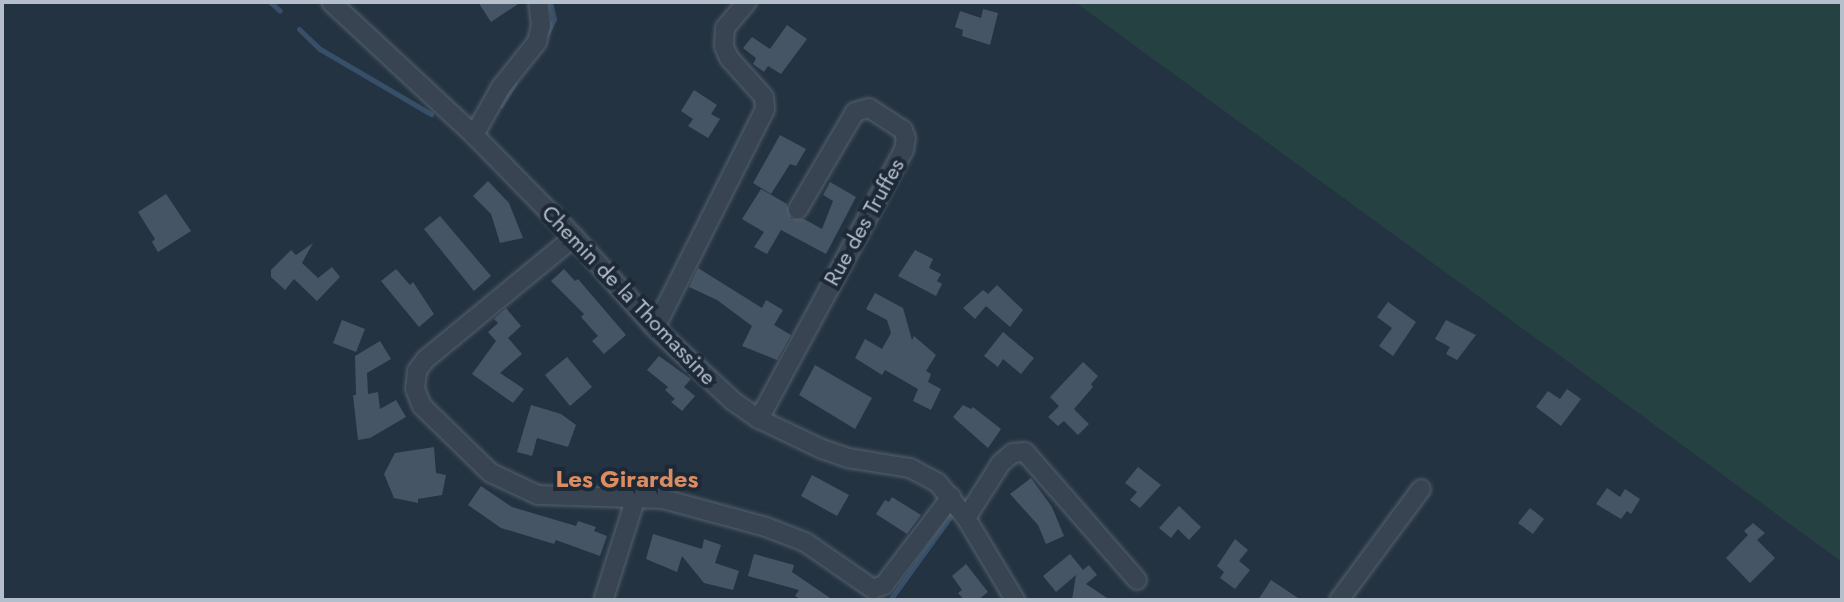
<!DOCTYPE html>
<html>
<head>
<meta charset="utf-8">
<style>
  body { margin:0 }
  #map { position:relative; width:1844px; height:602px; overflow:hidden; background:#243341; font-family:Jost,sans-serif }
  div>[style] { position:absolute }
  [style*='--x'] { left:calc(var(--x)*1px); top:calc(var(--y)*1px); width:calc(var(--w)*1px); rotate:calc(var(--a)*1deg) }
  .green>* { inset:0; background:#264142 }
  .stream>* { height:5px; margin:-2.5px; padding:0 2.5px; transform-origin:2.5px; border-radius:2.5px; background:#374f69 }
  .building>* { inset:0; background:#455565 }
  .roads { filter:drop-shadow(0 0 2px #56626e) drop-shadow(0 0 2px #56626e) }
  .minor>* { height:18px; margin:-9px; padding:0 9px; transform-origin:9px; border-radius:9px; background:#384451 }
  span { translate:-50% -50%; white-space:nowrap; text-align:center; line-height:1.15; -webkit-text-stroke:8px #1d2936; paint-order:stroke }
  .street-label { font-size:22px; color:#b5bfcb }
  .neighbourhood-label { font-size:24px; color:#db8c60; font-weight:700 }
  .frame { position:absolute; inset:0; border:4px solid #b5bfcb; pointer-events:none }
</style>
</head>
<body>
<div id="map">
  <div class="green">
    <div style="clip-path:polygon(1075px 2px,1842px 2px,1842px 562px,1663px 431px)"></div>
  </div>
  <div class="stream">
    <div style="--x:270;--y:2;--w:13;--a:42"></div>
    <div style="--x:299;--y:29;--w:29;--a:44"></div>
    <div style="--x:320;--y:49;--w:129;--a:30.4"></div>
    <div style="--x:546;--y:35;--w:18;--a:-63"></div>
    <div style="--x:554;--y:19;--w:17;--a:-103"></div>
    <div style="--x:501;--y:105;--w:26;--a:-58"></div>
    <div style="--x:890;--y:600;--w:107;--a:-54.1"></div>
  </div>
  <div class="building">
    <div style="clip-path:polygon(478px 2px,521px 2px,491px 22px)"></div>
    <div style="clip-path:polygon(983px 9px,998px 13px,990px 45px,962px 36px,963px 30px,955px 27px,960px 11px,981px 18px)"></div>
    <div style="clip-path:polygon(787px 25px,807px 39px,781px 74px,768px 66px,764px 72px,753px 64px,756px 58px,743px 48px,752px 37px,770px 49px)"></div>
    <div style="clip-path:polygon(694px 90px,717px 105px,711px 114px,720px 119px,708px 138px,688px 126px,693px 119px,681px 111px)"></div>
    <div style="clip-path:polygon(780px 135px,806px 149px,796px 166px,790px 164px,771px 194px,753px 183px)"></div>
    <div style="clip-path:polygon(488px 181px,509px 203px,523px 238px,500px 243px,491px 214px,473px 196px)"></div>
    <div style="clip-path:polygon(830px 182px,856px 197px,826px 254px,781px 230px,767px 254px,754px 247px,764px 232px,742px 219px,761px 189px,787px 204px,791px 219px,804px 219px,822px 229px,833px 201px,823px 195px)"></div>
    <div style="clip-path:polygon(166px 194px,191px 231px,158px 252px,152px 242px,155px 239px,138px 212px)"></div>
    <div style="clip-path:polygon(440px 216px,491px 276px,474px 291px,424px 229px)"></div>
    <div style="clip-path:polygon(313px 243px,302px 263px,318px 278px,332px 267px,340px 277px,317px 301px,294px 279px,285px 290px,271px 277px,271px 270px,291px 250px,296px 255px)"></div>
    <div style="clip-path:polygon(915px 250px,933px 259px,929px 268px,941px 274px,937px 281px,942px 284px,936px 296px,898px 276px)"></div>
    <div style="clip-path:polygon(698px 268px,762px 308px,766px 300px,783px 310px,774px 325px,791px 335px,777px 360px,742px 346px,752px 326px,717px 300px,689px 287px)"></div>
    <div style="clip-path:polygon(396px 269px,410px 285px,413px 282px,434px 314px,419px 327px,381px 281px)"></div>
    <div style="clip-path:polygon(564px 269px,575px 281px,578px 279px,626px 335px,604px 354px,592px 341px,598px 336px,581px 317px,584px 314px,551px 281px)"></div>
    <div style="clip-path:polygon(997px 285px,1023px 310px,1010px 327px,986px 306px,975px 319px,963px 308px,983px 290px,988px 294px)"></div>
    <div style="clip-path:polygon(875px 293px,903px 308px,912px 340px,914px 336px,936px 355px,926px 371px,931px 374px,928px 382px,941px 389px,931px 410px,913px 401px,918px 389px,885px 370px,882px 375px,855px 358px,865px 339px,882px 349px,891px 333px,887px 320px,866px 309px)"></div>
    <div style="clip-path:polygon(1388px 302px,1416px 322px,1393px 356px,1379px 346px,1392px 328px,1377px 317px)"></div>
    <div style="clip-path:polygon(506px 308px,521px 326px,508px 338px,522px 354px,500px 373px,524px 389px,513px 403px,472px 374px,496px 341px,488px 332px,498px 323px,494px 319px)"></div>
    <div style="clip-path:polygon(342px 320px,365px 329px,356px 352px,333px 343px)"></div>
    <div style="clip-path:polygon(1446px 320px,1476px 335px,1457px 360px,1446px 354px,1450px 347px,1435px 339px)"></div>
    <div style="clip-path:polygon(1003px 332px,1034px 358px,1021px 374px,1003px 359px,998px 367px,984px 356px)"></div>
    <div style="clip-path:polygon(380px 341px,391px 359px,367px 373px,368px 394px,378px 392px,380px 409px,396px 400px,406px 417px,370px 438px,358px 440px,353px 395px,356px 395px,355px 356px)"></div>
    <div style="clip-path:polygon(659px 356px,691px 379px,684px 387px,695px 396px,682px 411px,671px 402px,675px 399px,665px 390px,668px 387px,647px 370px)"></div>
    <div style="clip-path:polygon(567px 357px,592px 387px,570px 406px,545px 375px)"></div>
    <div style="clip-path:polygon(1083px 362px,1098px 376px,1091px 384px,1093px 387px,1074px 409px,1089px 424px,1078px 435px,1064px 421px,1058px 426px,1048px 417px,1059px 406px,1050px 397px)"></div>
    <div style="clip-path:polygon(815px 365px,872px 398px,855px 429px,799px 395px)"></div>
    <div style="clip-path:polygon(1567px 389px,1581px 399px,1561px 426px,1536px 407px,1548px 391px,1560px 399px)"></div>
    <div style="clip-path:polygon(531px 405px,561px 414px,576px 425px,568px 447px,537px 438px,532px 456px,517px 452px)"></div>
    <div style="clip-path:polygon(963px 405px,971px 409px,973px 407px,1001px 429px,988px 448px,953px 417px)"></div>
    <div style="clip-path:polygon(434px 447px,436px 473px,446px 475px,442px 495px,418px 499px,418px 503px,394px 498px,384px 474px,395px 453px)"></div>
    <div style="clip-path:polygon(1138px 467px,1161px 485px,1140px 508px,1130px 500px,1137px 492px,1125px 483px)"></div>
    <div style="clip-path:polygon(812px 475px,849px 495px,837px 516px,801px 496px)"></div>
    <div style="clip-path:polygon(1031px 478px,1052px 507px,1064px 536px,1046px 544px,1038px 525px,1010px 494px)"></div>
    <div style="clip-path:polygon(481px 486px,512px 507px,576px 526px,578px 521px,596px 527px,594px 531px,607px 536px,600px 556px,556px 540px,554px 544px,501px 528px,468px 505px)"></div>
    <div style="clip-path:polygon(1607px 488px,1620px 497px,1625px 489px,1640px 499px,1631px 514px,1627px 511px,1621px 519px,1596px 504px)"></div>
    <div style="clip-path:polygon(892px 497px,921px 515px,907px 534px,876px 514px,885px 500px,889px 502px)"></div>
    <div style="clip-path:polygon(1179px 506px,1201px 527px,1189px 540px,1178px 529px,1171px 538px,1159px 528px)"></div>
    <div style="clip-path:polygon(1530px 508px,1544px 519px,1533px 534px,1518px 523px)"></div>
    <div style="clip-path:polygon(1753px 523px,1765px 533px,1757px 540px,1775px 558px,1750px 583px,1726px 558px,1748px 535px,1744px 531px)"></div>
    <div style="clip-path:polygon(653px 534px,702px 549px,704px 539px,721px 545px,715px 563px,739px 571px,733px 590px,704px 583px,682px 556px,677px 572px,646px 559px)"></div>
    <div style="clip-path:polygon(1235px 539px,1248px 550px,1239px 561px,1250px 570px,1235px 589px,1220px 578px,1224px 572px,1217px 566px)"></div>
    <div style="clip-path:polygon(754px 554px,794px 565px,792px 572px,833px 600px,802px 600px,795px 596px,799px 590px,748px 576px)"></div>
    <div style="clip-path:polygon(1070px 554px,1083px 570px,1089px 565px,1097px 575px,1086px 584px,1110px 600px,1072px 600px,1076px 575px,1056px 592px,1043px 576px)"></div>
    <div style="clip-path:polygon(966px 564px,988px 592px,978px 600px,964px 600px,958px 593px,962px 590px,952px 576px)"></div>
    <div style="clip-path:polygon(1271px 580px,1301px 600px,1258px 600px)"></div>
  </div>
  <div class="roads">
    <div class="minor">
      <div style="--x:331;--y:2;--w:195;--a:42.9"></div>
      <div style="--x:474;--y:135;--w:143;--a:45.6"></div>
      <div style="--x:574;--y:237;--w:122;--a:48.3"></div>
      <div style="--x:655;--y:328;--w:107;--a:43.1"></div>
      <div style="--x:733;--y:401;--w:32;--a:35"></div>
      <div style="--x:759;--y:419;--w:70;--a:25.5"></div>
      <div style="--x:822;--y:449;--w:28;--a:19"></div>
      <div style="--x:848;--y:458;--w:63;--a:9.2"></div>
      <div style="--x:910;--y:468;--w:32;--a:28"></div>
      <div style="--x:938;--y:483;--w:45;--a:51.3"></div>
      <div style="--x:966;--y:518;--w:96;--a:59.1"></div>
      <div style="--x:474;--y:135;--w:55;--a:-60.6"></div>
      <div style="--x:501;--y:87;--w:58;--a:-51.3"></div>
      <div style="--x:537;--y:42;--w:17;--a:-77"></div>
      <div style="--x:541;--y:25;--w:23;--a:-97"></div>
      <div style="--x:574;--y:237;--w:193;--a:140.5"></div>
      <div style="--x:425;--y:360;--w:14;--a:126"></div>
      <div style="--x:417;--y:371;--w:18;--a:96"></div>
      <div style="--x:415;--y:389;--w:18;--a:68"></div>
      <div style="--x:422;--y:406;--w:96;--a:44.2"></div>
      <div style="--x:491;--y:473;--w:52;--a:25.1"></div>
      <div style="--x:538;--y:495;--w:125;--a:1.8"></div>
      <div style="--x:663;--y:499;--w:107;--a:15.2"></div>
      <div style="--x:766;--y:527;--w:42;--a:21"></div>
      <div style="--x:805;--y:542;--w:83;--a:34.7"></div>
      <div style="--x:873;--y:589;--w:12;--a:-20"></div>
      <div style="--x:884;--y:585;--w:111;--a:-52.7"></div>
      <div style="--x:655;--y:328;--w:245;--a:-63.3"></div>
      <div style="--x:765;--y:109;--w:12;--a:-95"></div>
      <div style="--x:764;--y:97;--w:52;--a:-131.9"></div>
      <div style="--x:729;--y:58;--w:13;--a:-113"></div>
      <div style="--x:724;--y:46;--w:18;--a:-87"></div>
      <div style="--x:725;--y:28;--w:34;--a:-50"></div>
      <div style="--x:759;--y:419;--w:306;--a:-61.7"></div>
      <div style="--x:904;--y:150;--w:12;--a:-81"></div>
      <div style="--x:906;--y:138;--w:9;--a:-111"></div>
      <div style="--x:903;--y:130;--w:40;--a:-147.1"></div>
      <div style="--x:869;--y:108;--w:15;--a:164"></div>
      <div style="--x:855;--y:112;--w:113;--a:120.4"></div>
      <div style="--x:966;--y:518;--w:65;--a:-57.5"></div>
      <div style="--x:1001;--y:463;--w:16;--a:-40"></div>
      <div style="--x:1013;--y:453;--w:12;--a:-5"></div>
      <div style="--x:1025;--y:452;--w:170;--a:48.8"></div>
      <div style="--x:604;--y:598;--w:106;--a:-72.4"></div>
      <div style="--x:1339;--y:600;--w:138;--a:-53.5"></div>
    </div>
  </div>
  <div class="street-label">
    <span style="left:864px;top:222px;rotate:-61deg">Rue des Truffes</span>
    <span style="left:629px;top:295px;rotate:46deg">Chemin de la Thomassine</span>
  </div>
  <div class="neighbourhood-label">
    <span style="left:627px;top:479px">Les Girardes</span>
  </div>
  <div class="frame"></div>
</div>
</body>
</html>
